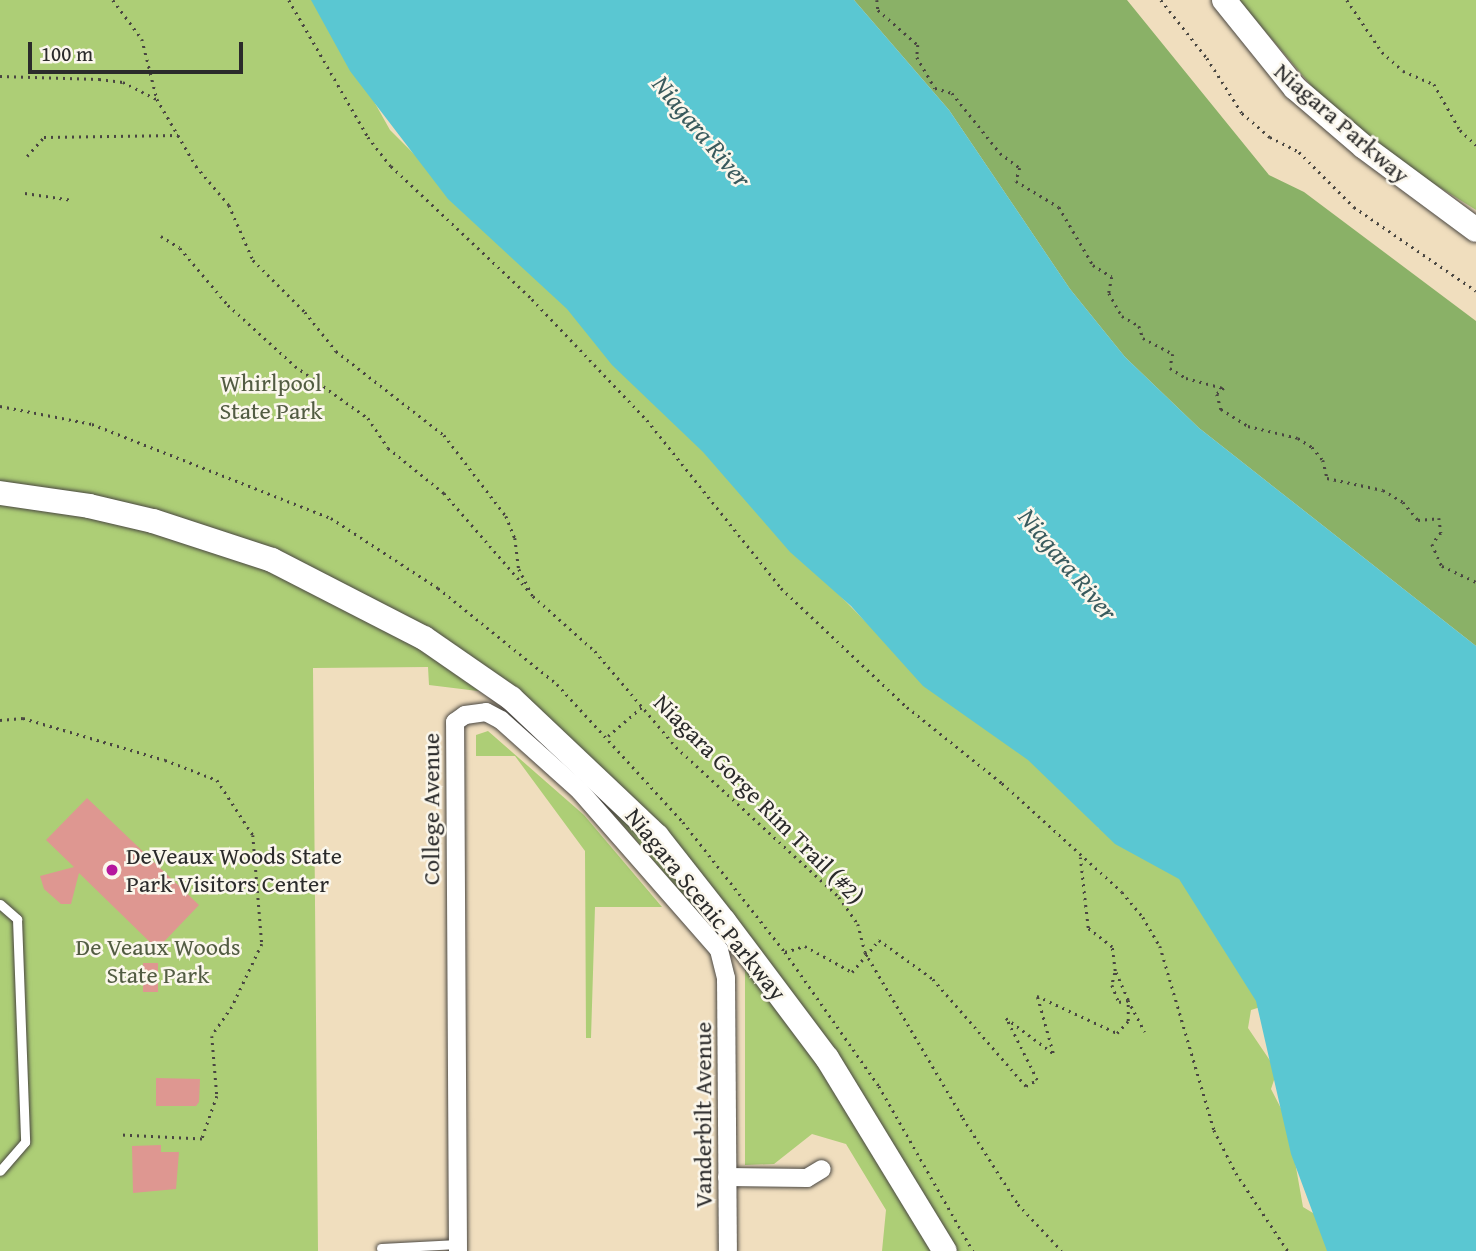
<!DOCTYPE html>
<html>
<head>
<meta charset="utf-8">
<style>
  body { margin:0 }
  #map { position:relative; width:1476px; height:1251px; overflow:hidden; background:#f0debe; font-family:"Gentium Book Plus",serif }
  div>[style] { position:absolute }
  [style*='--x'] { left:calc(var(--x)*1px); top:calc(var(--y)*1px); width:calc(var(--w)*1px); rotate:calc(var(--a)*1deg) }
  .green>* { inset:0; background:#adce76 }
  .forest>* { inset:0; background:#8ab167 }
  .water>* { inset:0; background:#5ac7d2 }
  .building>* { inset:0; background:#de9791 }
  .path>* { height:2.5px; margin-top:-1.25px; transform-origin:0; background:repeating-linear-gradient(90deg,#494641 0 2px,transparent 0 7px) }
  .roads { filter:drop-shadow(0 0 2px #494641) drop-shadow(0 0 2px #494641) }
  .lane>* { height:9px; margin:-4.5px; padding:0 4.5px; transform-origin:4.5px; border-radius:4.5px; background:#fff }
  .street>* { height:18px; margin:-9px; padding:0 9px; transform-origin:9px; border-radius:9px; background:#fff }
  .secondary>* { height:24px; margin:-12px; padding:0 12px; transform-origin:12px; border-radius:12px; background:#fff }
  .dots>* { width:19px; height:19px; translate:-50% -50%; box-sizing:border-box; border:4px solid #fbf7ec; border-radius:50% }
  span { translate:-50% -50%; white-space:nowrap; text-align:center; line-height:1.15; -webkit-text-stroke:5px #fbf7ec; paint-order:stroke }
  .street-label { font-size:24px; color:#2b2b2b }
  .park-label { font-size:24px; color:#525c42 }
  .poi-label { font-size:24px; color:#2b2b2b }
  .left { translate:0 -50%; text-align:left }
  .water-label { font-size:26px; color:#395a5d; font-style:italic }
  .scale { position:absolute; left:28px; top:42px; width:215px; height:32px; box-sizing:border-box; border:4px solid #2b2b2b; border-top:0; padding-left:9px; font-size:21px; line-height:24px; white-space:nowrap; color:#2b2b2b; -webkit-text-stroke:5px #fbf7ec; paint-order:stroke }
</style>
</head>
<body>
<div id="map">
  <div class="green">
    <div style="clip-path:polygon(0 0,317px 0,390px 130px,479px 219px,540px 254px,803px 558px,917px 674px,1092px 782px,1098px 828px,1145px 834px,1196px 877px,1267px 1005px,1251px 1010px,1248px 1028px,1277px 1071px,1271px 1089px,1288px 1122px,1303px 1207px,1338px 1228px,1349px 1251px,882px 1251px,886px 1210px,846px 1144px,812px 1134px,774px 1164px,745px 1165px,745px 967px,573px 767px,486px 692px,429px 685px,428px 667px,313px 668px,318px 1251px,0 1251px)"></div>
    <div style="clip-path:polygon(1239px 0,1476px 0,1476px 210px,1396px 160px,1319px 95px)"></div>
    <div style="clip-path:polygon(488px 731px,584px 815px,662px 907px,595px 907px,591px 1038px,586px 1038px,585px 851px,515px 756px,476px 756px,476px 735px)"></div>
  </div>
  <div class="forest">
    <div style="clip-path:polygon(854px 0,1127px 0,1269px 175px,1304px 192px,1476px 321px,1476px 646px,1199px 428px,1125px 357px,1070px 289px,949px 110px)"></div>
  </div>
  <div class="water">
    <div style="clip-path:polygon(311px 0,854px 0,949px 110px,1070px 289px,1125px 357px,1199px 428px,1476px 646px,1476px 1251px,1327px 1251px,1291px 1154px,1256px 1001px,1179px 879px,1115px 844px,1028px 760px,923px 686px,851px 606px,790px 552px,703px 452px,612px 365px,567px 309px,448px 199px,350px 71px)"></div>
  </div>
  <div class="building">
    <div style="clip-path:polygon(87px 798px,199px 905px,157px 949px,79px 873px,71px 904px,61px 904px,44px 889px,40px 876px,74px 867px,46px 840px)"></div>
    <div style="clip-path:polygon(143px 963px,158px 963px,158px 992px,143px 992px)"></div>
    <div style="clip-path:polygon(156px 1078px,200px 1079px,199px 1102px,196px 1106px,156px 1106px)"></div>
    <div style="clip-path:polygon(161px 1145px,161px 1152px,179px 1152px,176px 1189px,133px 1193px,132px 1146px)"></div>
  </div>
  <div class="path">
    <div style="--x:113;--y:0;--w:49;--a:53.4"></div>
    <div style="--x:142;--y:39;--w:62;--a:76"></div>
    <div style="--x:157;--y:99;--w:78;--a:59.8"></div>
    <div style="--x:196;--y:166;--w:51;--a:49.8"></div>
    <div style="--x:229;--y:205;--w:60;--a:66.4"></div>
    <div style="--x:253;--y:260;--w:74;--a:45"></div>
    <div style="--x:305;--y:312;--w:50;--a:51.5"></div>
    <div style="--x:336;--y:351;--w:137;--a:37.9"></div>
    <div style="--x:444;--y:435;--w:102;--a:52.6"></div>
    <div style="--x:506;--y:516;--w:24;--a:68"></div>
    <div style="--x:515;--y:538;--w:31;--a:83"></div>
    <div style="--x:519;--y:569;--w:30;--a:63"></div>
    <div style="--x:533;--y:596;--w:83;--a:41.6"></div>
    <div style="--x:595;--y:651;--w:126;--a:49.8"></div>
    <div style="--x:676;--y:747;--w:222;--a:42.6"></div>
    <div style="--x:839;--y:897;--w:33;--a:55"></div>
    <div style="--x:858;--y:924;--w:29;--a:76"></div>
    <div style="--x:865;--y:952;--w:193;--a:59.4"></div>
    <div style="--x:963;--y:1118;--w:102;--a:57.4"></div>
    <div style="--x:1018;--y:1204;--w:64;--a:46.9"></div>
    <div style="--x:289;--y:0;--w:158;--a:60"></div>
    <div style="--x:368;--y:137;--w:37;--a:52"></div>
    <div style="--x:391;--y:166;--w:194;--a:43.3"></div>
    <div style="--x:532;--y:299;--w:167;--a:46.5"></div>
    <div style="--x:647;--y:420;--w:215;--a:51.4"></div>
    <div style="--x:781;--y:588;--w:173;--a:43.4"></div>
    <div style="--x:907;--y:707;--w:122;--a:38.7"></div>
    <div style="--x:1002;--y:783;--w:162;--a:42.2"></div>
    <div style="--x:1122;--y:892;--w:33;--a:50"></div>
    <div style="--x:1143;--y:917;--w:34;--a:60"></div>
    <div style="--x:1160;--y:946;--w:192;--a:73.6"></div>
    <div style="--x:1214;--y:1130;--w:48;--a:62.9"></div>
    <div style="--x:1236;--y:1173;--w:94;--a:56.3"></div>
    <div style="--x:877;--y:0;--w:10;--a:84"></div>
    <div style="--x:878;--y:10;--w:53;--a:41.2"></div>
    <div style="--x:918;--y:45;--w:12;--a:95"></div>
    <div style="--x:917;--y:57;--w:36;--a:60"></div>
    <div style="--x:935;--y:88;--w:18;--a:16"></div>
    <div style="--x:952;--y:93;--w:77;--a:51.3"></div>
    <div style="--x:1000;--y:153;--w:25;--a:37"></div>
    <div style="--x:1020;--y:168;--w:14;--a:107"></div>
    <div style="--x:1016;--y:181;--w:50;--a:31.2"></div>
    <div style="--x:1059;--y:207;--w:67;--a:59.6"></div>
    <div style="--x:1093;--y:265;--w:22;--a:32"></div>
    <div style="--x:1112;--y:277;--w:16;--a:101"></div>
    <div style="--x:1109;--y:293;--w:26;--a:61"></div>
    <div style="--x:1122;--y:316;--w:20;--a:30"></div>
    <div style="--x:1139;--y:326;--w:13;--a:72"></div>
    <div style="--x:1143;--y:338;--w:34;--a:28"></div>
    <div style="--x:1173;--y:354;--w:14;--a:102"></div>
    <div style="--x:1170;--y:368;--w:19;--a:32"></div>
    <div style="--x:1186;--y:378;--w:39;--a:15"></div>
    <div style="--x:1224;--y:388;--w:9;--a:139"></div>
    <div style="--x:1217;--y:394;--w:16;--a:75"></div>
    <div style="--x:1221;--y:409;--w:32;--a:32"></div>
    <div style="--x:1248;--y:426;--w:51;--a:13.5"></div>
    <div style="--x:1298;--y:438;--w:17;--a:33"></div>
    <div style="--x:1312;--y:447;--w:17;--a:50"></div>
    <div style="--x:1323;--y:460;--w:18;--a:77"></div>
    <div style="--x:1327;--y:478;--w:57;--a:12.1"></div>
    <div style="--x:1383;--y:490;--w:23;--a:31"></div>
    <div style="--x:1403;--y:502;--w:23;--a:50"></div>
    <div style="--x:1418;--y:520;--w:21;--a:-5"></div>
    <div style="--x:1439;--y:518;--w:15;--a:82"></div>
    <div style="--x:1441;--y:533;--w:14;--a:129"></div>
    <div style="--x:1432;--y:544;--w:24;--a:66"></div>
    <div style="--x:1442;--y:566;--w:38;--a:25"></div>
    <div style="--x:1161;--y:0;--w:74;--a:51.6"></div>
    <div style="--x:1207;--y:58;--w:65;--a:57.5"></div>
    <div style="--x:1242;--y:113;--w:37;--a:41"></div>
    <div style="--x:1270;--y:137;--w:33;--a:27"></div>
    <div style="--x:1299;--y:152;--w:78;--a:45"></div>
    <div style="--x:1354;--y:207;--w:148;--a:34.5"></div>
    <div style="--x:1347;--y:0;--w:63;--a:56.1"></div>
    <div style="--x:1382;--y:52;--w:28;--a:42"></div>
    <div style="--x:1403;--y:71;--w:34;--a:23"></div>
    <div style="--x:1434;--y:84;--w:53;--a:60.5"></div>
    <div style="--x:1460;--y:130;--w:22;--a:43"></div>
    <div style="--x:0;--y:76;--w:99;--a:1.7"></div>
    <div style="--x:99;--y:79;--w:24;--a:7"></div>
    <div style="--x:123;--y:82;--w:38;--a:27"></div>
    <div style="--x:27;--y:156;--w:25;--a:-48"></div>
    <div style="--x:44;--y:137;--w:134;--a:-0.9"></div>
    <div style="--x:25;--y:193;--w:48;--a:8.5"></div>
    <div style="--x:161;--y:236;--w:22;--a:32"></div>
    <div style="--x:180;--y:248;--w:75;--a:49.9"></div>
    <div style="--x:228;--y:305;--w:91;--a:42.3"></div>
    <div style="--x:295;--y:366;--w:90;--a:35.5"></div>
    <div style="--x:368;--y:418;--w:36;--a:56"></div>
    <div style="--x:388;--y:448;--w:72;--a:38.8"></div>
    <div style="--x:444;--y:493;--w:130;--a:49.1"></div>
    <div style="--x:0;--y:406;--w:94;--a:11.1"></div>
    <div style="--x:92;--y:424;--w:257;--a:21.5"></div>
    <div style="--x:331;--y:518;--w:128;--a:33.2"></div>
    <div style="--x:438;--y:588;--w:153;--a:38.9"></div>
    <div style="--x:557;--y:684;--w:187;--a:47.6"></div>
    <div style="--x:683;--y:822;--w:165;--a:51.9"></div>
    <div style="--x:785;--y:952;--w:164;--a:55"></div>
    <div style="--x:879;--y:1086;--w:190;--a:60.3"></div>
    <div style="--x:0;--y:720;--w:23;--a:-5"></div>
    <div style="--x:23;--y:718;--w:148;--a:16.5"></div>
    <div style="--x:165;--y:760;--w:56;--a:21"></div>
    <div style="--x:217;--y:780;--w:66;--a:56.8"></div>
    <div style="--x:253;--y:835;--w:109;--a:85.3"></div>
    <div style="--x:262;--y:944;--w:70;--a:115.5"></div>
    <div style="--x:232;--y:1007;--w:35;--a:125"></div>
    <div style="--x:212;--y:1036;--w:60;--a:85.2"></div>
    <div style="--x:217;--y:1096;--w:46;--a:109.2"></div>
    <div style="--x:202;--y:1139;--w:81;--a:-177.2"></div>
    <div style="--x:608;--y:736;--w:45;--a:-40.5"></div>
    <div style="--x:785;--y:952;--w:21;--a:-17"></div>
    <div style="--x:805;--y:946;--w:54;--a:29"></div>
    <div style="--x:852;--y:972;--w:42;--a:-49.8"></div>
    <div style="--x:879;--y:940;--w:67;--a:35.8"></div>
    <div style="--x:933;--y:979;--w:142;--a:49"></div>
    <div style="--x:1026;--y:1086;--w:13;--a:-29"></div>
    <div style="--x:1037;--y:1080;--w:69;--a:-116.6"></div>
    <div style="--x:1006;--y:1018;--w:59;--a:36.7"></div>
    <div style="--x:1053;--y:1053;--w:59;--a:-105.7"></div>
    <div style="--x:1037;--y:996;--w:88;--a:24.8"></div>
    <div style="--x:1117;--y:1033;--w:16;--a:-47"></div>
    <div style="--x:1128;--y:1021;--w:21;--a:-90"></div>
    <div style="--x:1128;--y:1000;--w:32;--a:-114"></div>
    <div style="--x:1115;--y:971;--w:24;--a:-97"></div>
    <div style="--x:1112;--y:947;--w:31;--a:-142"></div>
    <div style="--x:1088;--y:928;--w:71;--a:-96.4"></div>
    <div style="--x:1115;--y:973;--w:12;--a:104"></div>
    <div style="--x:1112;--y:985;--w:18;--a:68"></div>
    <div style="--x:1119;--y:1002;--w:9;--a:-13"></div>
    <div style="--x:1128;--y:1000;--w:36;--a:62"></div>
  </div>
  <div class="roads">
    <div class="lane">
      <div style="--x:0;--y:904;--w:23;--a:41"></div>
      <div style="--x:17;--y:919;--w:223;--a:87.9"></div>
      <div style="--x:25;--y:1142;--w:38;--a:131"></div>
      <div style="--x:381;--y:1248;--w:77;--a:-3"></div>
    </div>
    <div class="street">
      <div style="--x:727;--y:1177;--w:80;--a:0.7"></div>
      <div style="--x:807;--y:1178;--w:17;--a:-31"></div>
      <div style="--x:458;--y:1251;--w:529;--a:-90.32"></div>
      <div style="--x:455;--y:722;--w:12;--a:-35"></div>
      <div style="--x:465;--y:715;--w:21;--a:-8"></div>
      <div style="--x:486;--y:712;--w:17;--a:28"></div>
      <div style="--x:501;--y:720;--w:106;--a:41.9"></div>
      <div style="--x:580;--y:791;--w:211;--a:48.8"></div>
      <div style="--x:719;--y:950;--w:29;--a:76"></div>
      <div style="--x:726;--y:978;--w:273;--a:89.6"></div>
    </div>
    <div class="secondary">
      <div style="--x:1224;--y:0;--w:113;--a:51.1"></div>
      <div style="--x:1295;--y:88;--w:91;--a:40.5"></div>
      <div style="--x:1364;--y:147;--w:139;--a:36.5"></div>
      <div style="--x:0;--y:493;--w:90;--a:8.3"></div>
      <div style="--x:89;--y:506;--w:66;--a:13.2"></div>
      <div style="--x:153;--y:521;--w:125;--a:18.1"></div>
      <div style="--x:272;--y:560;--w:171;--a:27.2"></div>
      <div style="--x:424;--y:638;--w:106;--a:34.6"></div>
      <div style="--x:511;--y:698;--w:201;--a:43.4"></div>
      <div style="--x:657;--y:836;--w:108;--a:51.8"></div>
      <div style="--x:724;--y:921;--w:171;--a:53.1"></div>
      <div style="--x:827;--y:1058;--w:226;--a:58.6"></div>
    </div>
  </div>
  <div class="dots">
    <div style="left:112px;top:870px;background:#b5179e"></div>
  </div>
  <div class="street-label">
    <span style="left:1342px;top:123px;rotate:41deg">Niagara Parkway</span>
    <span style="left:759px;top:799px;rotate:45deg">Niagara Gorge Rim Trail (#2)</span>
    <span style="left:431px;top:809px;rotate:-90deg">College Avenue</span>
    <span style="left:706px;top:904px;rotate:51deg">Niagara Scenic Parkway</span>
    <span style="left:703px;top:1115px;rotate:-90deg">Vanderbilt Avenue</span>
  </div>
  <div class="park-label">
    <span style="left:271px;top:397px">Whirlpool<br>State Park</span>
    <span style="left:158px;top:961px">De Veaux Woods<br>State Park</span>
  </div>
  <div class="poi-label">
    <span class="left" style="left:126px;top:870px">DeVeaux Woods State<br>Park Visitors Center</span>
  </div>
  <div class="water-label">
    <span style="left:702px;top:131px;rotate:50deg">Niagara River</span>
    <span style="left:1068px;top:564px;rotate:50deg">Niagara River</span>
  </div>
  <div class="scale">100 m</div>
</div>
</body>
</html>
